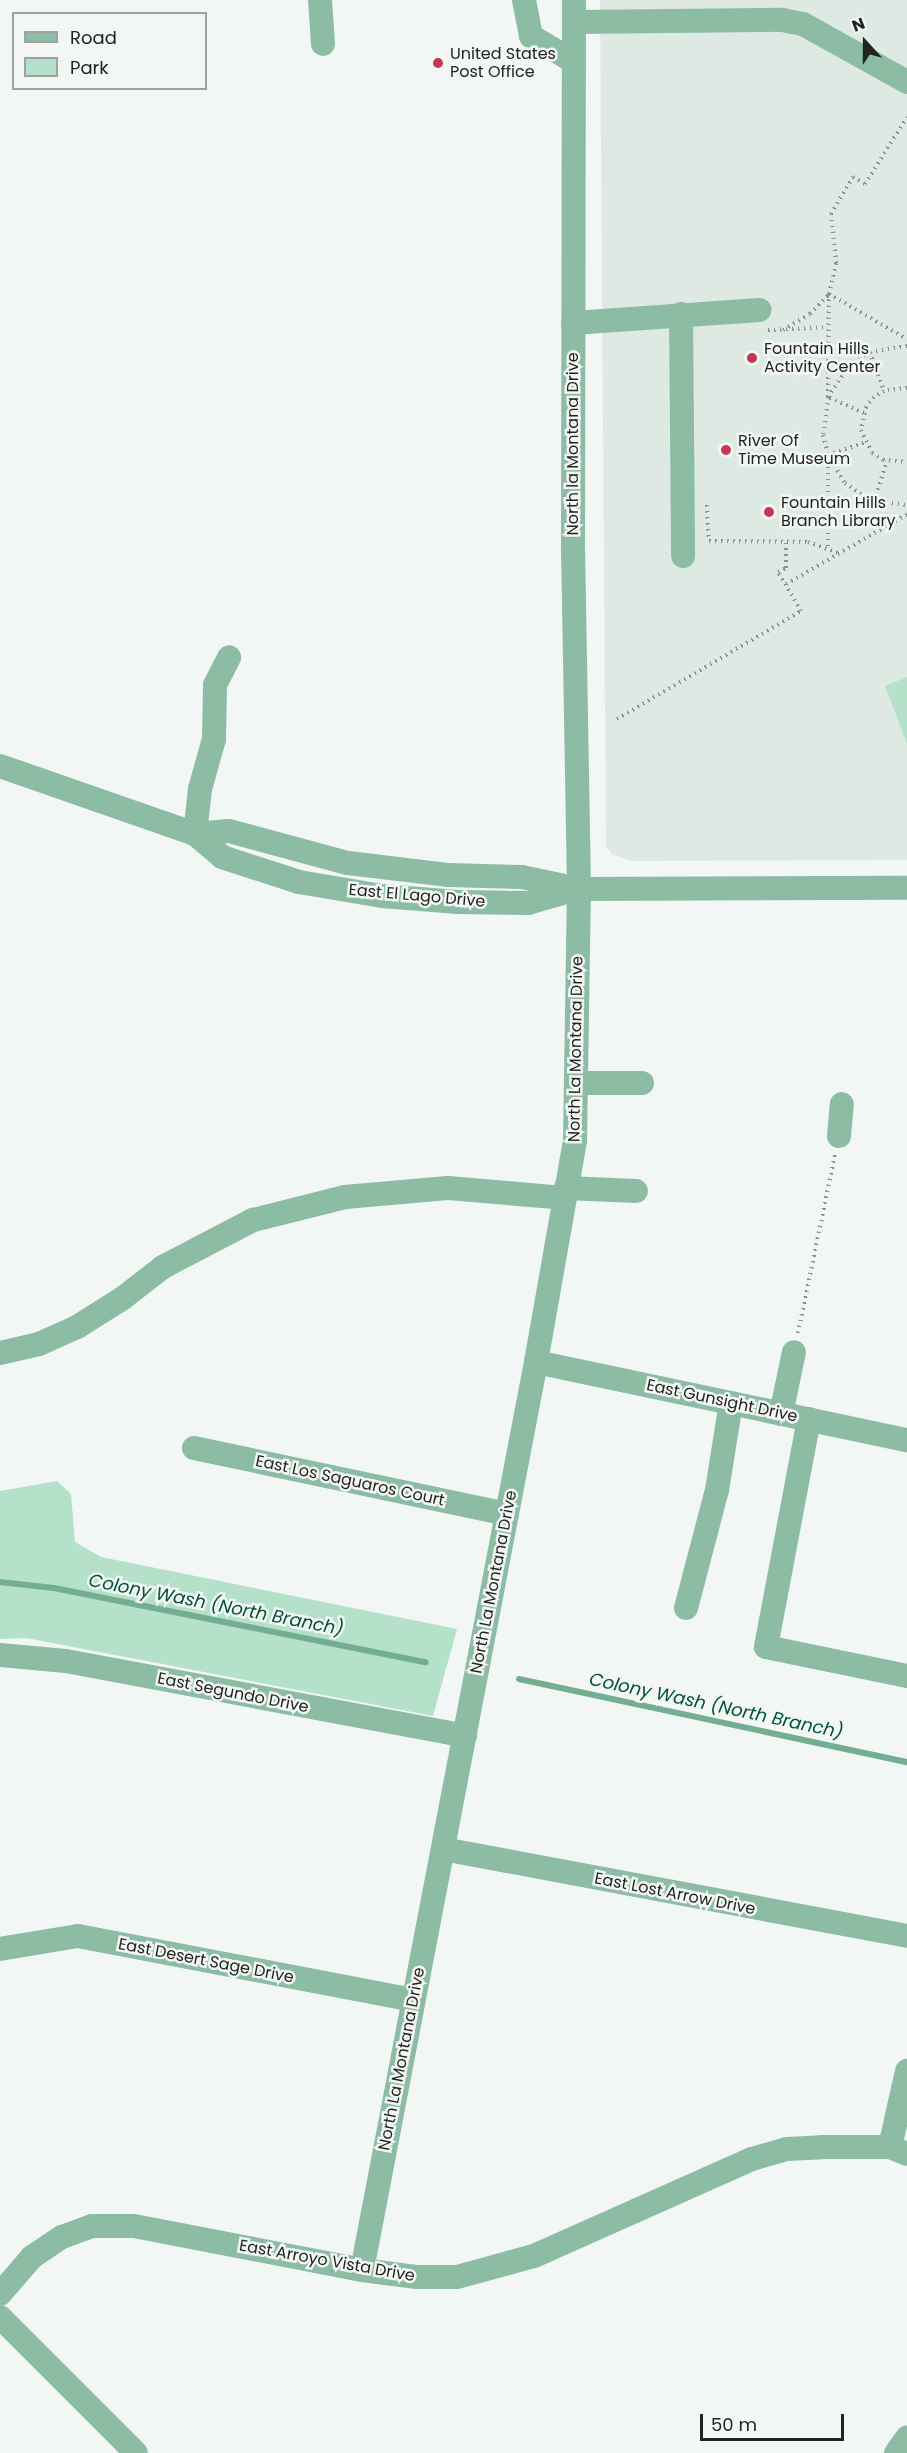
<!DOCTYPE html>
<html>
<head>
<meta charset="utf-8">
<style>
  body { margin:0 }
  #map { position:relative; width:907px; height:2453px; overflow:hidden; background:#f2f6f4; font-family:Poppins,sans-serif }
  div>[style] { position:absolute }
  [style*='--x'] { left:calc(var(--x)*1px); top:calc(var(--y)*1px); width:calc(var(--w)*1px); rotate:calc(var(--a)*1deg) }
  .built>* { inset:0; background:#dee9e3 }
  .green>* { inset:0; background:#b5e0ca }
  .stream>* { height:6px; margin:-3px; padding:0 3px; transform-origin:3px; border-radius:3px; background:#73ad92 }
  .path>* { height:4px; margin-top:-2px; transform-origin:0; background:repeating-linear-gradient(90deg,#8d8f8e 0 1.5px,transparent 0 6px) }
  .minor>* { height:24px; margin:-12px; padding:0 12px; transform-origin:12px; border-radius:12px; background:#8cbca4 }
  .dots>* { width:16px; height:16px; translate:-50% -50%; box-sizing:border-box; border:3px solid #f2f6f4; border-radius:50% }
  span { translate:-50% -50%; white-space:nowrap; text-align:center; line-height:1.15; -webkit-text-stroke:5px #f2f6f4; paint-order:stroke }
  .poi-label { font-size:16px; color:#222322 }
  .left { translate:0 -50%; text-align:left }
  .street-label { font-size:16px; color:#222322 }
  .water-label { font-size:18px; color:#045339; font-style:italic }
  .legend { position:absolute; left:12px; top:12px; width:195px; height:78px; box-sizing:border-box; background:#f2f6f4; border:2px solid #9fa2a0; margin:0; padding:8px 10px; list-style:none; font-size:18px; color:#222322 }
  .legend li { display:flex; align-items:center; gap:12px; height:30px }
  .legend b { width:30px; border:2px solid #9fa2a0 }
  .north { position:absolute; left:835px; top:12px; width:60px; height:60px; -webkit-text-stroke:4px #f2f6f4; paint-order:stroke; rotate:339deg; font-size:16px; font-weight:700; line-height:24px; text-align:center; color:#222322 }
  .north::after { content:''; display:block; margin:auto; width:21px; height:27px; background:#222322; clip-path:polygon(50% 0,100% 100%,50% 72%,0 100%) }
  .scale { position:absolute; left:700px; top:2414px; width:144px; height:27px; box-sizing:border-box; border:3px solid #222322; border-top:0; padding-left:8px; font-size:18px; line-height:21px; white-space:nowrap; color:#222322; -webkit-text-stroke:4px #f2f6f4; paint-order:stroke }
</style>
</head>
<body>
<div id="map">
  <div class="built">
    <div style="clip-path:polygon(600px 0,907px 0,907px 860px,631px 861px,612px 854px,606px 846px)"></div>
  </div>
  <div class="green">
    <div style="clip-path:polygon(907px 677px,907px 744px,885px 686px)"></div>
    <div style="clip-path:polygon(57px 1481px,71px 1494px,75px 1542px,101px 1557px,457px 1629px,433px 1716px,26px 1638px,0 1639px,0 1491px)"></div>
  </div>
  <div class="stream">
    <div style="--x:0;--y:1582;--w:54;--a:6.3"></div>
    <div style="--x:54;--y:1588;--w:379;--a:11.3"></div>
    <div style="--x:519;--y:1679;--w:397;--a:12.1"></div>
  </div>
  <div class="path">
    <div style="--x:768;--y:330;--w:59;--a:-2.9"></div>
    <div style="--x:783;--y:330;--w:31;--a:-31"></div>
    <div style="--x:810;--y:314;--w:28;--a:-46"></div>
    <div style="--x:829;--y:294;--w:32;--a:-77"></div>
    <div style="--x:836;--y:263;--w:49;--a:-95.8"></div>
    <div style="--x:831;--y:214;--w:43;--a:-59.3"></div>
    <div style="--x:853;--y:177;--w:14;--a:30"></div>
    <div style="--x:865;--y:184;--w:79;--a:-57.9"></div>
    <div style="--x:907;--y:346;--w:37;--a:171"></div>
    <div style="--x:870;--y:352;--w:25;--a:146"></div>
    <div style="--x:849;--y:366;--w:37;--a:124"></div>
    <div style="--x:828;--y:397;--w:38;--a:97"></div>
    <div style="--x:823;--y:435;--w:21;--a:76"></div>
    <div style="--x:828;--y:455;--w:33;--a:59"></div>
    <div style="--x:845;--y:483;--w:28;--a:35"></div>
    <div style="--x:868;--y:499;--w:39;--a:9"></div>
    <div style="--x:870;--y:352;--w:41;--a:70.3"></div>
    <div style="--x:907;--y:388;--w:23;--a:173"></div>
    <div style="--x:884;--y:391;--w:12;--a:149"></div>
    <div style="--x:874;--y:397;--w:13;--a:129"></div>
    <div style="--x:866;--y:407;--w:24;--a:102"></div>
    <div style="--x:861;--y:430;--w:25;--a:64"></div>
    <div style="--x:872;--y:453;--w:13;--a:32"></div>
    <div style="--x:883;--y:460;--w:24;--a:5"></div>
    <div style="--x:864;--y:413;--w:39;--a:-156"></div>
    <div style="--x:828;--y:397;--w:103;--a:-89.4"></div>
    <div style="--x:829;--y:294;--w:90;--a:30"></div>
    <div style="--x:874;--y:501;--w:42;--a:-72"></div>
    <div style="--x:707;--y:505;--w:36;--a:87"></div>
    <div style="--x:709;--y:541;--w:99;--a:0.6"></div>
    <div style="--x:808;--y:542;--w:32;--a:20"></div>
    <div style="--x:828;--y:546;--w:91;--a:-90"></div>
    <div style="--x:828;--y:455;--w:39;--a:-19"></div>
    <div style="--x:786;--y:584;--w:140;--a:-30"></div>
    <div style="--x:617;--y:719;--w:213;--a:-30.4"></div>
    <div style="--x:801;--y:611;--w:45;--a:-120.5"></div>
    <div style="--x:778;--y:572;--w:9;--a:-27"></div>
    <div style="--x:786;--y:568;--w:27;--a:-90"></div>
    <div style="--x:798;--y:1333;--w:182;--a:-78.3"></div>
  </div>
  <div class="minor">
    <div style="--x:320;--y:0;--w:44;--a:86.1"></div>
    <div style="--x:524;--y:0;--w:37;--a:79"></div>
    <div style="--x:531;--y:36;--w:49;--a:30.8"></div>
    <div style="--x:574;--y:22;--w:208;--a:-0.6"></div>
    <div style="--x:782;--y:20;--w:21;--a:11"></div>
    <div style="--x:803;--y:24;--w:119;--a:29.1"></div>
    <div style="--x:681;--y:314;--w:242;--a:89.5"></div>
    <div style="--x:573;--y:323;--w:187;--a:-4"></div>
    <div style="--x:0;--y:766;--w:207;--a:19.2"></div>
    <div style="--x:195;--y:834;--w:35;--a:40"></div>
    <div style="--x:222;--y:857;--w:81;--a:18"></div>
    <div style="--x:299;--y:882;--w:84;--a:9.6"></div>
    <div style="--x:382;--y:896;--w:76;--a:4.5"></div>
    <div style="--x:458;--y:902;--w:70;--a:0.8"></div>
    <div style="--x:528;--y:903;--w:47;--a:-16.1"></div>
    <div style="--x:195;--y:834;--w:34;--a:-5"></div>
    <div style="--x:229;--y:831;--w:123;--a:15.1"></div>
    <div style="--x:348;--y:863;--w:102;--a:6.8"></div>
    <div style="--x:449;--y:875;--w:73;--a:1.6"></div>
    <div style="--x:522;--y:877;--w:58;--a:11.9"></div>
    <div style="--x:579;--y:889;--w:328;--a:-0.2"></div>
    <div style="--x:195;--y:834;--w:45;--a:-83.7"></div>
    <div style="--x:200;--y:789;--w:52;--a:-74.4"></div>
    <div style="--x:214;--y:739;--w:54;--a:-88.9"></div>
    <div style="--x:215;--y:685;--w:31;--a:-63"></div>
    <div style="--x:578;--y:1083;--w:64;--a:0"></div>
    <div style="--x:839;--y:1136;--w:32;--a:-85"></div>
    <div style="--x:566;--y:1188;--w:70;--a:2.5"></div>
    <div style="--x:0;--y:1353;--w:40;--a:-13"></div>
    <div style="--x:39;--y:1344;--w:42;--a:-24.1"></div>
    <div style="--x:77;--y:1327;--w:54;--a:-32.2"></div>
    <div style="--x:123;--y:1298;--w:51;--a:-37.8"></div>
    <div style="--x:163;--y:1267;--w:102;--a:-27.6"></div>
    <div style="--x:253;--y:1220;--w:95;--a:-14"></div>
    <div style="--x:345;--y:1197;--w:103;--a:-5"></div>
    <div style="--x:448;--y:1188;--w:116;--a:4.9"></div>
    <div style="--x:536;--y:1362;--w:379;--a:11.9"></div>
    <div style="--x:781;--y:1414;--w:63;--a:-78.2"></div>
    <div style="--x:809;--y:1419;--w:232;--a:100.7"></div>
    <div style="--x:766;--y:1647;--w:144;--a:11.6"></div>
    <div style="--x:194;--y:1448;--w:320;--a:11.9"></div>
    <div style="--x:686;--y:1608;--w:122;--a:-75.3"></div>
    <div style="--x:717;--y:1490;--w:88;--a:-80.9"></div>
    <div style="--x:0;--y:1655;--w:66;--a:5.2"></div>
    <div style="--x:66;--y:1661;--w:406;--a:10.6"></div>
    <div style="--x:443;--y:1849;--w:472;--a:10.6"></div>
    <div style="--x:0;--y:1949;--w:79;--a:-9.5"></div>
    <div style="--x:78;--y:1936;--w:340;--a:10.8"></div>
    <div style="--x:890;--y:2147;--w:78;--a:-77.4"></div>
    <div style="--x:362;--y:2270;--w:925;--a:-79.15"></div>
    <div style="--x:536;--y:1362;--w:224;--a:-80"></div>
    <div style="--x:575;--y:1141;--w:252;--a:-89.1"></div>
    <div style="--x:579;--y:889;--w:335;--a:-91"></div>
    <div style="--x:573;--y:554;--w:554;--a:-89.9"></div>
    <div style="--x:0;--y:2294;--w:49;--a:-49.1"></div>
    <div style="--x:32;--y:2257;--w:36;--a:-34"></div>
    <div style="--x:62;--y:2237;--w:32;--a:-20"></div>
    <div style="--x:92;--y:2226;--w:42;--a:0"></div>
    <div style="--x:134;--y:2226;--w:232;--a:10.9"></div>
    <div style="--x:362;--y:2270;--w:54;--a:7.4"></div>
    <div style="--x:416;--y:2277;--w:41;--a:0"></div>
    <div style="--x:457;--y:2277;--w:80;--a:-15.3"></div>
    <div style="--x:534;--y:2256;--w:239;--a:-24"></div>
    <div style="--x:752;--y:2159;--w:36;--a:-16"></div>
    <div style="--x:787;--y:2149;--w:35;--a:-3"></div>
    <div style="--x:822;--y:2147;--w:68;--a:0"></div>
    <div style="--x:890;--y:2147;--w:18;--a:22"></div>
    <div style="--x:0;--y:2317;--w:192;--a:45"></div>
    <div style="--x:896;--y:2453;--w:19;--a:-54"></div>
  </div>
  <div class="dots">
    <div style="left:438px;top:63px;background:#c73755"></div>
    <div style="left:752px;top:358px;background:#c73755"></div>
    <div style="left:726px;top:450px;background:#c73755"></div>
    <div style="left:769px;top:512px;background:#c73755"></div>
  </div>
  <div class="poi-label">
    <span class="left" style="left:450px;top:63px">United States<br>Post Office</span>
    <span class="left" style="left:764px;top:358px">Fountain Hills<br>Activity Center</span>
    <span class="left" style="left:738px;top:450px">River Of<br>Time Museum</span>
    <span class="left" style="left:781px;top:512px">Fountain Hills<br>Branch Library</span>
  </div>
  <div class="street-label">
    <span style="left:573px;top:444px;rotate:-90deg">North la Montana Drive</span>
    <span style="left:417px;top:896px;rotate:5deg">East El Lago Drive</span>
    <span style="left:576px;top:1049px;rotate:-89deg">North La Montana Drive</span>
    <span style="left:722px;top:1401px;rotate:12deg">East Gunsight Drive</span>
    <span style="left:350px;top:1481px;rotate:12deg">East Los Saguaros Court</span>
    <span style="left:494px;top:1582px;rotate:-79deg">North La Montana Drive</span>
    <span style="left:233px;top:1693px;rotate:11deg">East Segundo Drive</span>
    <span style="left:675px;top:1894px;rotate:11deg">East Lost Arrow Drive</span>
    <span style="left:206px;top:1961px;rotate:11deg">East Desert Sage Drive</span>
    <span style="left:402px;top:2059px;rotate:-79deg">North La Montana Drive</span>
    <span style="left:327px;top:2261px;rotate:10deg">East Arroyo Vista Drive</span>
  </div>
  <div class="water-label">
    <span style="left:216px;top:1605px;rotate:11deg">Colony Wash (North Branch)</span>
    <span style="left:716px;top:1706px;rotate:12deg">Colony Wash (North Branch)</span>
  </div>
  <ul class="legend">
  <li><b style="height:8px;background:#8cbca4"></b>Road</li>
  <li><b style="height:16px;background:#b5e0ca"></b>Park</li>
  </ul>
  <div class="north">N</div>
  <div class="scale">50 m</div>
</div>
</body>
</html>
